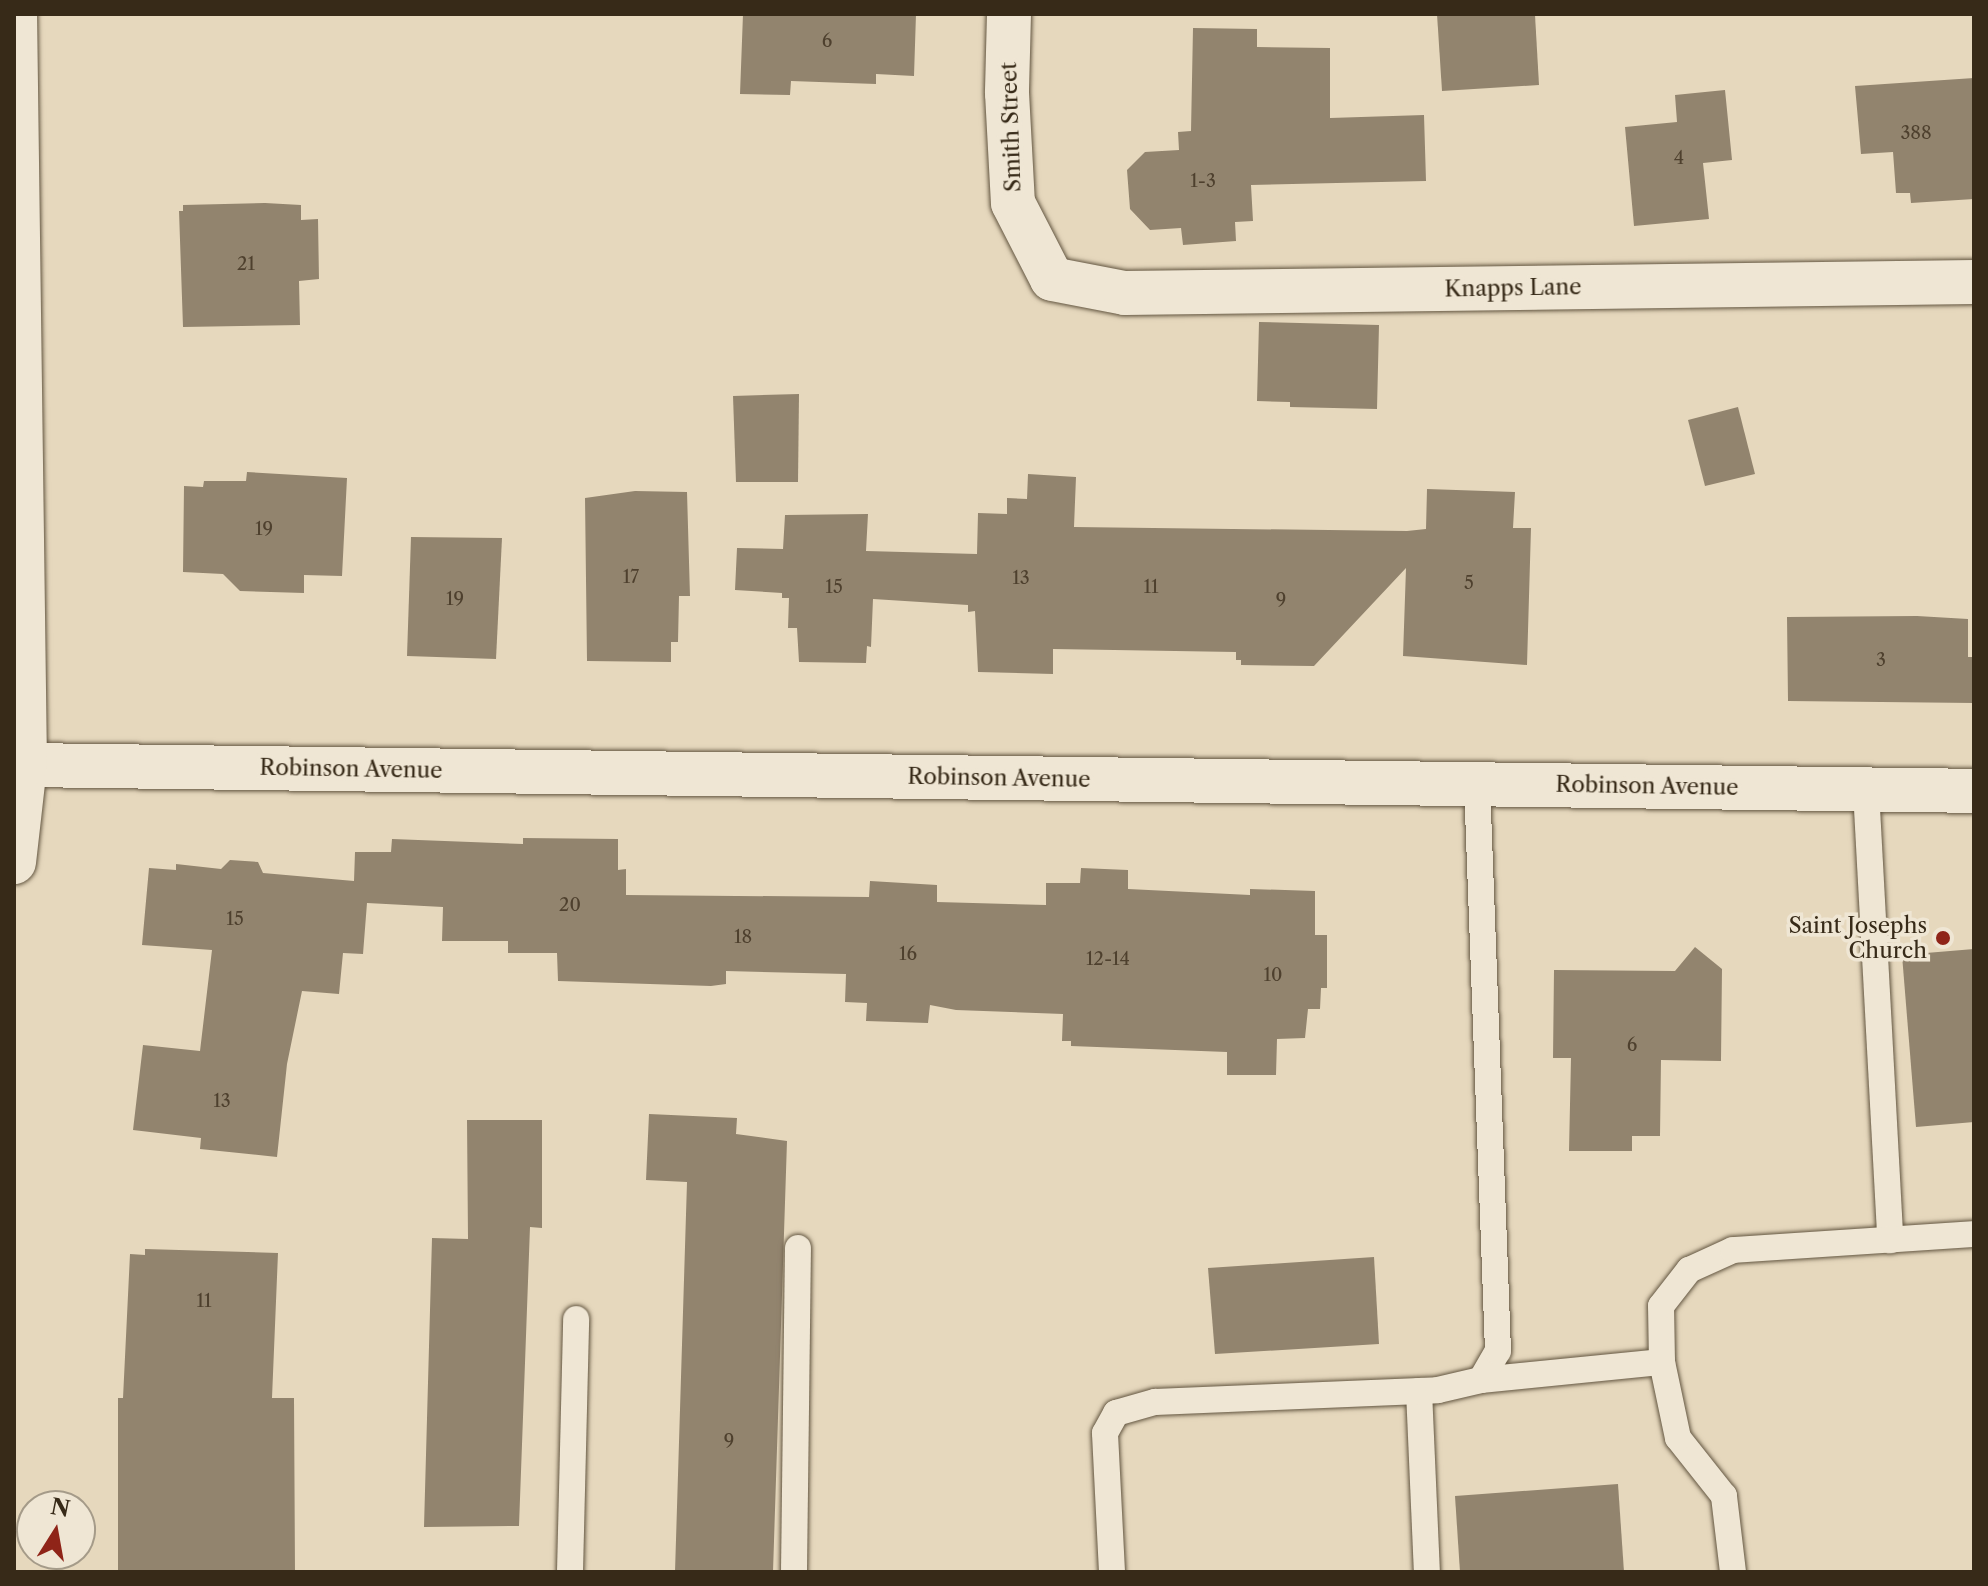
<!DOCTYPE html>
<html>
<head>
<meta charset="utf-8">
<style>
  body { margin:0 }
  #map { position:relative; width:1988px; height:1586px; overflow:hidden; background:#e6d8bd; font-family:"Libre Caslon Text",serif }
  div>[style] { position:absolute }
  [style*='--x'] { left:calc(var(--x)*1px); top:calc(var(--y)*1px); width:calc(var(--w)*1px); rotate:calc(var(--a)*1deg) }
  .building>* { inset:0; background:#92846e }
  .roads { filter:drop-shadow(0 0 2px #635641) drop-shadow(0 0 2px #635641) }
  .service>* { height:26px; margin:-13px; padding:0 13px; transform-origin:13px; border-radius:13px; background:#efe6d4 }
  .minor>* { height:44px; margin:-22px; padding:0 22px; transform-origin:22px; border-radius:22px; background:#efe6d4 }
  .dots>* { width:22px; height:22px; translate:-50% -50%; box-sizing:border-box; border:4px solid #efe6d4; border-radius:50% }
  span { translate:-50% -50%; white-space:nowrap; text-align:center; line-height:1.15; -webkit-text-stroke:7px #efe6d4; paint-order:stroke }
  .number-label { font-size:18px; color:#4e402e }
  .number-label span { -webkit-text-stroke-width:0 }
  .street-label { font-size:22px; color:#372a18 }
  .poi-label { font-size:22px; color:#372a18 }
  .right { translate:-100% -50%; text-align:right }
  .frame { position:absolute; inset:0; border:16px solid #372a18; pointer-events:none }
  .north { position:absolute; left:16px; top:1490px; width:80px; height:80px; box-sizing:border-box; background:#efe6d4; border:2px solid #a59b89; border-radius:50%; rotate:11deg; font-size:22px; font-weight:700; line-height:32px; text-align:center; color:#372a18 }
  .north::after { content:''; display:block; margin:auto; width:28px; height:36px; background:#8f2418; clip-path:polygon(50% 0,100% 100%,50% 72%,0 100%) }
</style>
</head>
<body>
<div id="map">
  <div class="building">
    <div style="clip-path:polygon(743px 14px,916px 14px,914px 76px,876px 74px,876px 84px,791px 81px,790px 95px,740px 94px)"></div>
    <div style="clip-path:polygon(1437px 14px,1535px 15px,1539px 85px,1442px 91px)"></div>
    <div style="clip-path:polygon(1193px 28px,1257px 29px,1257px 47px,1330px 48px,1330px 118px,1424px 115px,1426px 181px,1251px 185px,1253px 221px,1235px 222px,1236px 241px,1183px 245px,1181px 228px,1150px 230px,1130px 209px,1127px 170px,1145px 152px,1179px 150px,1178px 132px,1191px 131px)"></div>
    <div style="clip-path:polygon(1974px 78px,1974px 199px,1911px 203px,1910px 193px,1896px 193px,1893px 152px,1861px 154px,1855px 86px)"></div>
    <div style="clip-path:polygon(1725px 90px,1732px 160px,1703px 163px,1709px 219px,1634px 226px,1625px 127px,1677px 122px,1675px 95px)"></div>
    <div style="clip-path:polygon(265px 203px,301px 205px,301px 220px,318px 219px,319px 279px,299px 281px,300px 325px,183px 327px,179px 211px,183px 211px,183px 205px)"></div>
    <div style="clip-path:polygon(1259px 322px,1379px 325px,1377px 409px,1290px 407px,1290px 402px,1257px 401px)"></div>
    <div style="clip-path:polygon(799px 394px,798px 482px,736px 482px,733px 396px)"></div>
    <div style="clip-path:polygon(1738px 407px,1755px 474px,1705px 486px,1688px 420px)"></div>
    <div style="clip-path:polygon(247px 472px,347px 478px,342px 576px,304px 575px,304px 593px,240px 591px,223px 574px,183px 572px,184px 486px,203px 487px,204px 481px,246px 481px)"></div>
    <div style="clip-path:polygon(1028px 474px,1076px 477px,1074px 527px,1407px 531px,1426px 529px,1427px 489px,1515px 492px,1513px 528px,1531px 528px,1527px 665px,1403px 656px,1406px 568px,1314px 666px,1241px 665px,1241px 660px,1236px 660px,1236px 652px,1053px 649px,1053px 674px,978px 672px,975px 611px,968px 612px,968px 605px,873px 599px,871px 647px,867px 646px,866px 663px,799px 662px,797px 628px,788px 628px,789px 598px,782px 598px,782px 593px,735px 590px,737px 548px,783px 549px,785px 515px,868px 514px,866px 551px,977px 554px,978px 513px,1007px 514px,1007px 498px,1027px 499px)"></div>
    <div style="clip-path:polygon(635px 491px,687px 492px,690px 596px,679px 596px,678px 642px,671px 642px,671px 662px,587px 661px,585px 498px)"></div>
    <div style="clip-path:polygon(411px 537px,502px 538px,496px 659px,407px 656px)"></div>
    <div style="clip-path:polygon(1917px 616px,1968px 619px,1968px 657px,1974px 657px,1974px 703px,1788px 701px,1787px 617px)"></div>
    <div style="clip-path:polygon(523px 838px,618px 839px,618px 870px,626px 869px,626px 895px,869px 897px,870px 881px,937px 885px,937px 902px,1046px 905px,1046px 883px,1080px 883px,1081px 868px,1128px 870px,1128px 889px,1250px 895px,1250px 889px,1315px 891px,1315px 935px,1327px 935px,1327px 988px,1321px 988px,1320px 1009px,1308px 1009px,1305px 1038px,1277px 1039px,1276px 1075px,1227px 1075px,1227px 1052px,1071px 1046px,1071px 1041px,1062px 1041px,1063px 1014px,956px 1010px,930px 1005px,928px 1023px,866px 1021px,867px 1003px,845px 1002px,846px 974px,726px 971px,726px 984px,711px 986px,558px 981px,557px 953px,508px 953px,508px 941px,442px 941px,443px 907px,367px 903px,363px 954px,343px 953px,339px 994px,302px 991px,287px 1064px,277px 1157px,200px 1149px,201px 1138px,133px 1130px,143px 1045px,200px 1051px,212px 950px,142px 945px,149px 868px,176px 870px,176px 864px,221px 869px,230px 860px,258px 862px,263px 873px,354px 881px,355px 852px,391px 852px,392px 839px,523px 844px)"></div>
    <div style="clip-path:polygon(1695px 947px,1722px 969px,1721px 1061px,1661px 1060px,1660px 1136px,1632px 1136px,1632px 1151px,1569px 1151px,1571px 1058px,1553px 1058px,1554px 970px,1675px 971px)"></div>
    <div style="clip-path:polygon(1974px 949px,1974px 1122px,1916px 1127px,1902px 955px)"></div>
    <div style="clip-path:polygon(649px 1114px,737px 1118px,736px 1134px,787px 1141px,773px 1572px,675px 1572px,687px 1182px,646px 1180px)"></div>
    <div style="clip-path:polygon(467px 1120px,542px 1120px,542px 1228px,530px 1227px,519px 1526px,424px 1527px,432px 1238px,468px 1239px)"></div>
    <div style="clip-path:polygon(145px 1249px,278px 1253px,272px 1398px,294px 1398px,295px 1572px,118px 1572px,118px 1398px,123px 1398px,130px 1254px,145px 1255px)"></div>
    <div style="clip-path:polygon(1374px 1257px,1379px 1344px,1215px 1354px,1208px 1268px)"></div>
    <div style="clip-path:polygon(1618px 1484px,1624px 1572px,1460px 1572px,1455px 1496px)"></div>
  </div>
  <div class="roads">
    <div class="service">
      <div style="--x:1866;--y:790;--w:451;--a:86.9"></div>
      <div style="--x:1481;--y:1380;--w:182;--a:-5.7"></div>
      <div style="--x:1419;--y:1391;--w:181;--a:87.5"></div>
      <div style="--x:570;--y:1572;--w:253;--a:-88.6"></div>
      <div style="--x:794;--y:1572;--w:324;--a:-89.3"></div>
      <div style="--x:1112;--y:1572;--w:139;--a:-92.9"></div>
      <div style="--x:1105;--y:1433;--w:23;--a:-61"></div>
      <div style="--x:1116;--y:1413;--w:41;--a:-15.8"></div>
      <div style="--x:1155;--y:1402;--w:283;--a:-2.4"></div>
      <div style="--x:1438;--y:1390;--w:44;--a:-13.1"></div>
      <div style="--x:1481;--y:1380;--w:34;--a:-60"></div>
      <div style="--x:1498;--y:1351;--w:567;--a:-92.12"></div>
      <div style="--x:1733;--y:1572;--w:77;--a:-96.8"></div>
      <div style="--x:1724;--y:1496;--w:74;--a:-128.4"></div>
      <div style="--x:1678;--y:1438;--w:78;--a:-101.9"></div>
      <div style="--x:1662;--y:1362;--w:56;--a:-91"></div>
      <div style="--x:1661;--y:1306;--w:46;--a:-52.1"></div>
      <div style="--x:1689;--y:1270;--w:48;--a:-24.4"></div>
      <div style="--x:1733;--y:1250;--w:242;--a:-3.8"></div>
    </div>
    <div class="minor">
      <div style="--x:1009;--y:14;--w:79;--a:91.5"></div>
      <div style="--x:1007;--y:93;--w:110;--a:86.9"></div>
      <div style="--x:1013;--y:203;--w:85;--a:62.8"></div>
      <div style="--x:1052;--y:279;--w:74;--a:10.9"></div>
      <div style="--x:1125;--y:293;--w:849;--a:-0.74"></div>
      <div style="--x:25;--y:765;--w:1949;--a:0.76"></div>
      <div style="--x:14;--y:862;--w:98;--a:-83.5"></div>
      <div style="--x:25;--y:765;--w:751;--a:-90.76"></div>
    </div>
  </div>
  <div class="dots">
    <div style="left:1943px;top:938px;background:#8f2418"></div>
  </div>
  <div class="number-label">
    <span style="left:827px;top:41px">6</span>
    <span style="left:1916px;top:133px">388</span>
    <span style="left:1679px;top:158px">4</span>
    <span style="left:1203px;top:181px">1-3</span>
    <span style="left:246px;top:264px">21</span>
    <span style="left:264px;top:529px">19</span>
    <span style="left:631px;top:577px">17</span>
    <span style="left:1021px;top:578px">13</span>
    <span style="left:1469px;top:583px">5</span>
    <span style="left:834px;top:587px">15</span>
    <span style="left:1151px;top:587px">11</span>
    <span style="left:455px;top:599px">19</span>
    <span style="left:1281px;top:600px">9</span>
    <span style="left:1881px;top:660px">3</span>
    <span style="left:570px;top:905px">20</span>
    <span style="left:235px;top:919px">15</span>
    <span style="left:743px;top:937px">18</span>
    <span style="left:908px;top:954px">16</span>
    <span style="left:1108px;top:959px">12-14</span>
    <span style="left:1273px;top:975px">10</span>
    <span style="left:1632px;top:1045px">6</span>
    <span style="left:222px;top:1101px">13</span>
    <span style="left:204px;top:1301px">11</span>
    <span style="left:729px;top:1441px">9</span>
  </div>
  <div class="street-label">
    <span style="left:1011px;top:127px;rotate:-92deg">Smith Street</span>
    <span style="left:1513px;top:288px;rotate:-1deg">Knapps Lane</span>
    <span style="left:351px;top:769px;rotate:1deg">Robinson Avenue</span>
    <span style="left:999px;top:778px;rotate:1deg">Robinson Avenue</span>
    <span style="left:1647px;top:786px;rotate:1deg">Robinson Avenue</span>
  </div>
  <div class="poi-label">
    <span class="right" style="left:1927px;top:938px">Saint Josephs<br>Church</span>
  </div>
  <div class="frame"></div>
  <div class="north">N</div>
</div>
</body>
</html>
